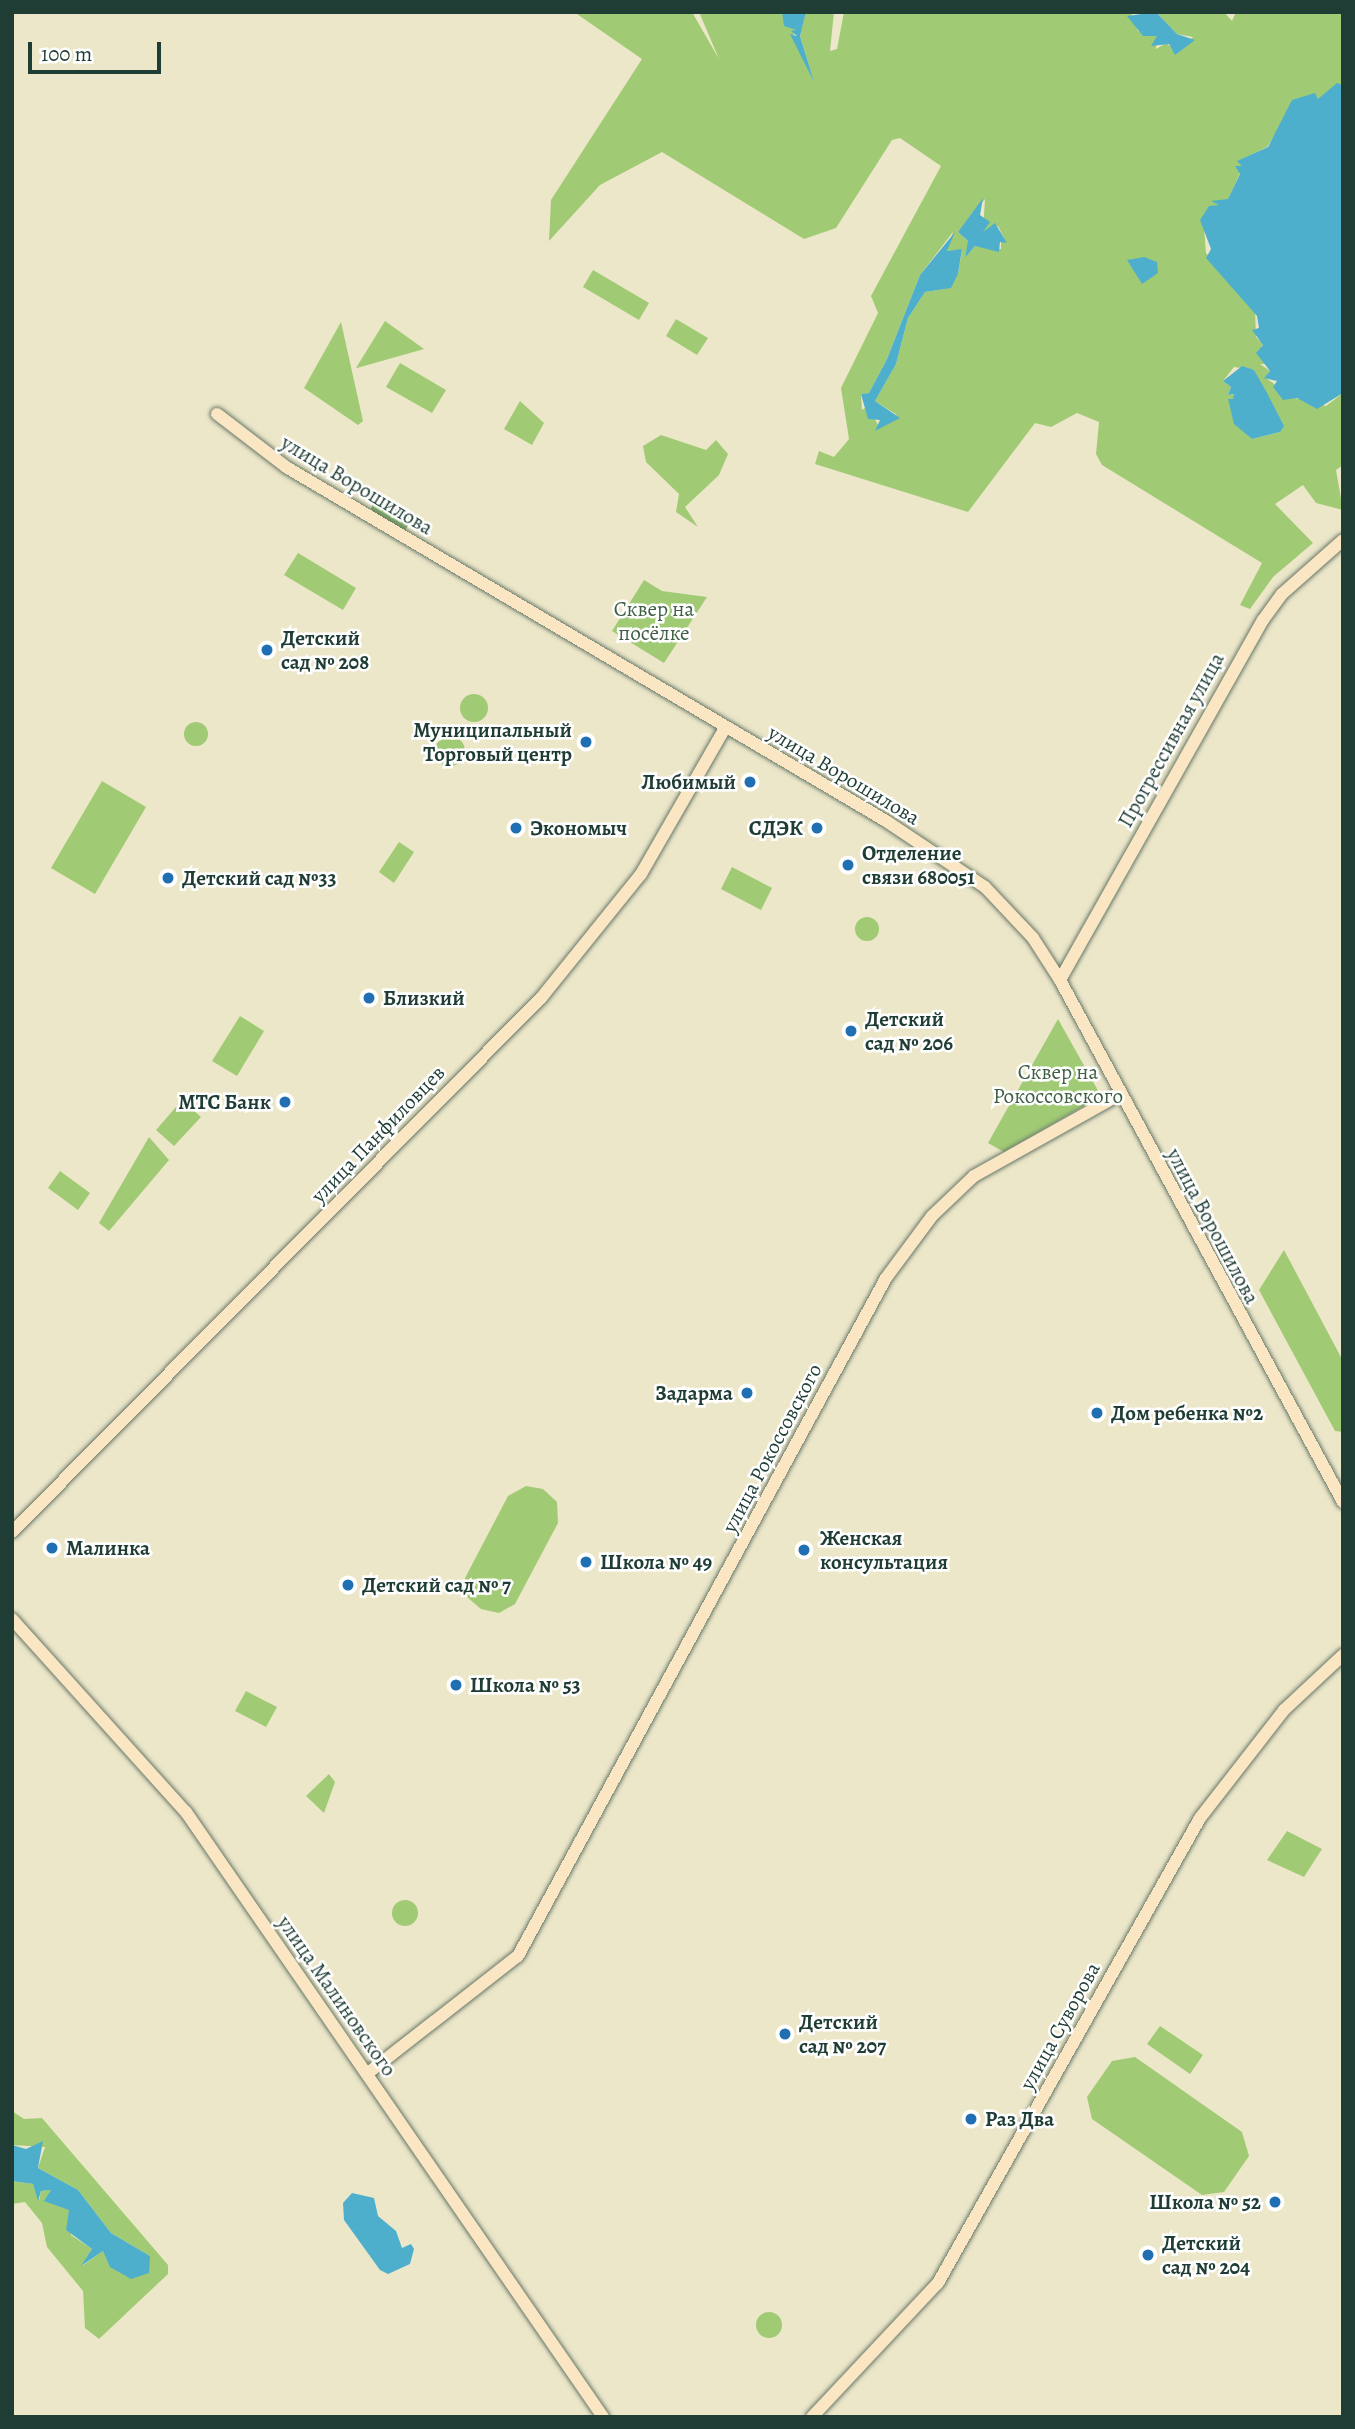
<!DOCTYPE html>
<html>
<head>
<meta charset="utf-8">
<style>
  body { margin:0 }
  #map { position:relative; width:1355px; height:2429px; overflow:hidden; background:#ede7ca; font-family:Alegreya,serif }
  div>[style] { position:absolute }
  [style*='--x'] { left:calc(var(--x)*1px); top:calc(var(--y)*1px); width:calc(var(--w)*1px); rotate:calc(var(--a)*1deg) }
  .green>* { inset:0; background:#a1ca75 }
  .round { border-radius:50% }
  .forest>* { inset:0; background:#80ae66 }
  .water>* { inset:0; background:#4eafcd }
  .roads { filter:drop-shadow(0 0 2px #677868) drop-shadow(0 0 2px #677868) }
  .secondary>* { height:12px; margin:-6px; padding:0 6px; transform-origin:6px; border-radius:6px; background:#fbe6c4 }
  .dots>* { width:19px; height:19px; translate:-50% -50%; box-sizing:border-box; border:4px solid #fff; border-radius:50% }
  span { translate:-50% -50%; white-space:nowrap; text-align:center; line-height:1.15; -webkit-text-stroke:5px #fff; paint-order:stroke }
  .street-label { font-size:21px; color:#1f3d34 }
  .park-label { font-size:21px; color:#406044 }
  .poi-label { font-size:21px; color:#1f3d34; font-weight:700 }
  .left { translate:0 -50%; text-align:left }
  .right { translate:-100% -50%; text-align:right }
  .frame { position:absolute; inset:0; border:14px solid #1f3d34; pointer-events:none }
  .scale { position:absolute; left:28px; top:42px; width:133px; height:32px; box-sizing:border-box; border:4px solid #1f3d34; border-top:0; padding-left:9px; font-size:21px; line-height:24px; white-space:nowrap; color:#1f3d34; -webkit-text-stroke:5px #fff; paint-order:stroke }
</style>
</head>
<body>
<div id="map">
  <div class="green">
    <div style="clip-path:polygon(evenodd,574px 12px,692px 12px,719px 59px,699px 12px,782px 12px,785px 25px,796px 30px,793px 36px,813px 80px,800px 35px,806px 12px,834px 12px,830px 51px,837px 49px,844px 12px,1139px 12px,1131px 13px,1138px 31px,1157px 36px,1156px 49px,1166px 43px,1178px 52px,1193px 37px,1177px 34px,1156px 12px,1224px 12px,1232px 21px,1236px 12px,1343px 12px,1343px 85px,1318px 100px,1295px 102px,1267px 147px,1238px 161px,1243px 166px,1228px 200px,1203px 215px,1206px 253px,1255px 308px,1256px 337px,1263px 344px,1258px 353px,1268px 364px,1260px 364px,1270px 371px,1265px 377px,1291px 397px,1326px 406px,1343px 393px,1343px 465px,1336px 470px,1343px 510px,1316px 503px,1303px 485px,1275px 504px,1313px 543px,1273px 577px,1250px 609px,1240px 605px,1262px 563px,1102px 465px,1096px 454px,1099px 422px,1077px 413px,1051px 427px,1035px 423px,968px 512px,815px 464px,819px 451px,834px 457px,849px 439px,841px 388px,878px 313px,871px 296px,941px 166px,900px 138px,892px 140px,836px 228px,804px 239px,662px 152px,600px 185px,549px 241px,551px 200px,642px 59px,574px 12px,985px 199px,983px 232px,998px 226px,1006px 242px,1001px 241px,1001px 249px,975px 246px,965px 258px,969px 242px,958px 232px,985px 199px,574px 12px,953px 232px,947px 251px,962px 250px,958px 274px,944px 289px,925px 292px,908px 318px,896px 364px,875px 401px,897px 415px,879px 427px,868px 406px,862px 410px,861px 394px,869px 393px,887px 359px,920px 275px,953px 232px,574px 12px,1234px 367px,1254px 370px,1280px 432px,1252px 439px,1237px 425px,1235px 394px,1228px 395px,1231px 387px,1223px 381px,1234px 367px)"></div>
    <div style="clip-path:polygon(593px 270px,649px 303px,639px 320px,583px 287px)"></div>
    <div style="clip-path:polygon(676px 319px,708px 338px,697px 355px,666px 336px)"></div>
    <div style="clip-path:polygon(385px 321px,424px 349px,357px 368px,356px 368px)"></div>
    <div style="clip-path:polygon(341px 322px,363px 421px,358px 425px,304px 388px)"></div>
    <div style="clip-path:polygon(400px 363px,446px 390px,432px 413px,386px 387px)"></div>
    <div style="clip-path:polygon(520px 401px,544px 423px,532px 445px,504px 429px)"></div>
    <div style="clip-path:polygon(661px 435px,706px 450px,716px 440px,728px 454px,719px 475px,685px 507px,698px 527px,676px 512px,679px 494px,646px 462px,643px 446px)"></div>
    <div style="clip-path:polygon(298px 553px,356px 588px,343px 610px,284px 575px)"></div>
    <div style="clip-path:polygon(644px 580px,662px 591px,707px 597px,664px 663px,612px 631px)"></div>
    <div class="round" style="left:460px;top:694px;width:28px;height:28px"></div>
    <div class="round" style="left:184px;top:722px;width:24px;height:24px"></div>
    <div class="round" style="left:435px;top:736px;width:30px;height:30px"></div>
    <div style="clip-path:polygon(102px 781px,146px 807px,95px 894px,51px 868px)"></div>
    <div style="clip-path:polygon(399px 842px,414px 852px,394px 883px,379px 872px)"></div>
    <div style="clip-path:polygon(732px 867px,772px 888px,761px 910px,721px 889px)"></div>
    <div class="round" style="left:855px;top:917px;width:24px;height:24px"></div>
    <div style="clip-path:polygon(240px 1016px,264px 1031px,237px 1076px,212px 1061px)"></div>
    <div style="clip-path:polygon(1058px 1019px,1101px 1096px,1004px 1152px,988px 1143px)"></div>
    <div style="clip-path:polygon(182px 1100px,201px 1117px,174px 1146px,156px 1130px)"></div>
    <div style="clip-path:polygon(149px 1137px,169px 1160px,109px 1231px,99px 1223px)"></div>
    <div style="clip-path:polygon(60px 1171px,90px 1193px,78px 1210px,48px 1188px)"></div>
    <div style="clip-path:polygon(1284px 1250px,1343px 1361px,1343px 1432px,1335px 1431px,1259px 1290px)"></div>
    <div style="clip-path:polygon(526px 1486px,543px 1489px,557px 1502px,558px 1523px,515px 1604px,499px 1613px,481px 1609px,467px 1597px,465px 1578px,508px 1496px)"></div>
    <div style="clip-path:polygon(246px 1691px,277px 1707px,266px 1727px,235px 1711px)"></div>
    <div style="clip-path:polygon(329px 1774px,335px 1782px,324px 1813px,306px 1796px)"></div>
    <div style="clip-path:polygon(1287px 1831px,1322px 1849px,1304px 1877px,1267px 1860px)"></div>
    <div class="round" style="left:392px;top:1900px;width:26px;height:26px"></div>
    <div style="clip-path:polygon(1160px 2026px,1203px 2055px,1190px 2074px,1147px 2044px)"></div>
    <div style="clip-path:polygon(1135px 2057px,1242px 2132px,1249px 2156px,1224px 2192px,1202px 2195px,1092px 2119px,1087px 2097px,1112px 2061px)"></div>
    <div style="clip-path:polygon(12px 2111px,24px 2119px,42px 2118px,168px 2265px,168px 2274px,99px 2339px,85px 2328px,83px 2291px,47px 2247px,42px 2223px,25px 2202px,12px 2204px,12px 2181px,33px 2184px,39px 2200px,41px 2191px,51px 2190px,70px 2211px,71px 2235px,92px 2249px,82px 2266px,103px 2251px,129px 2275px,150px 2256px,111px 2233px,78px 2190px,38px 2168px,45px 2147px,12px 2145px)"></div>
    <div class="round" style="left:756px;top:2312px;width:26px;height:26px"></div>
  </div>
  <div class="forest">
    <div style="clip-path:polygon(374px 495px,413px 517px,403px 534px,370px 515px)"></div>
  </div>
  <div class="water">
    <div style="clip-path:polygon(782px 12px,806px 12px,800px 36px,814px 82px,790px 34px,797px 36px,791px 31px,796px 30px,784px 26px)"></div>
    <div style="clip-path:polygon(1156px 12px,1177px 34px,1195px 40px,1175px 55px,1169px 44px,1151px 46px,1157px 36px,1143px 36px,1127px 16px)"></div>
    <div style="clip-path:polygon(1337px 83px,1343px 85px,1343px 393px,1317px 409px,1297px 398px,1283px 400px,1273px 387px,1277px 381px,1264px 378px,1270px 371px,1256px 353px,1263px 345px,1252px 330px,1259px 328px,1257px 316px,1206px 258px,1211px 249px,1200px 220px,1209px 206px,1219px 205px,1211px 201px,1228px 199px,1240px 174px,1235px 166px,1242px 166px,1237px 161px,1268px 147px,1292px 100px,1315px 93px,1318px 99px)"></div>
    <div style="clip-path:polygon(983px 198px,980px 215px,990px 222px,983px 232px,995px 223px,1007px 243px,1000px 242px,999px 252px,975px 246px,965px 258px,968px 241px,958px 232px)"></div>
    <div style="clip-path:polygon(955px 232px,947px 251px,962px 249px,958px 274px,951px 288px,925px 292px,908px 318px,896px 364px,875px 401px,900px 418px,875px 431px,880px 420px,868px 419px,861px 394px,869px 393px,887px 359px,920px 275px)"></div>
    <div style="clip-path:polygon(1144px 257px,1157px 262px,1158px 273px,1142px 284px,1127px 260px)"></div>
    <div style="clip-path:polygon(1242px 366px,1254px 370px,1266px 391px,1284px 426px,1280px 432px,1252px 439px,1234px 424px,1228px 399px,1233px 399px,1234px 394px,1228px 395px,1231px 387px,1223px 381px)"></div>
    <div style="clip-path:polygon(43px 2141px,38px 2168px,78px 2190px,111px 2233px,150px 2256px,149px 2273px,131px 2279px,110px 2267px,103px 2251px,81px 2266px,92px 2249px,66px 2230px,69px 2210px,44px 2201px,51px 2190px,41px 2191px,38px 2201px,33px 2184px,12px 2181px,12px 2145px,26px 2149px)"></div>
    <div style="clip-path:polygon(352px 2193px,374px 2198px,378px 2216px,396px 2231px,402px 2248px,411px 2244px,414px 2249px,410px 2264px,388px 2274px,380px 2270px,344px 2220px,343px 2203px)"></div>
  </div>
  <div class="roads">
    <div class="secondary">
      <div style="--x:217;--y:414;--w:87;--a:37.5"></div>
      <div style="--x:286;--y:467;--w:697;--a:30.54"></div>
      <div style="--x:886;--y:821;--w:119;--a:33.7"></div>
      <div style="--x:985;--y:887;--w:70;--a:46.7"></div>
      <div style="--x:1033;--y:938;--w:50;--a:57.3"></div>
      <div style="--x:1060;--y:980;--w:594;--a:61.54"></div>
      <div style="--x:1060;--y:980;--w:413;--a:-60.6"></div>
      <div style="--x:1263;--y:620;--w:32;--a:-54"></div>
      <div style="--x:1282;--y:594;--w:81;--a:-41.5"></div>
      <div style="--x:12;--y:1532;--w:752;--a:-45.27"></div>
      <div style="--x:541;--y:998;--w:159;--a:-51.1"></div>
      <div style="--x:641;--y:874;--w:168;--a:-60.1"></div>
      <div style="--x:12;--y:1619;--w:260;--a:48"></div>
      <div style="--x:186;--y:1812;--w:735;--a:55.42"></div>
      <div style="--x:368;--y:2073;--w:190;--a:-38"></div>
      <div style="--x:518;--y:1956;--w:771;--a:-61.51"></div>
      <div style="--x:886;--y:1278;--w:77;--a:-53.4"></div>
      <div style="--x:932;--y:1216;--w:58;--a:-43.6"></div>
      <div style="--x:974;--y:1176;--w:168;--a:-29.2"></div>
      <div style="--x:812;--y:2417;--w:184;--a:-46.8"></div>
      <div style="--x:938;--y:2283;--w:534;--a:-60.6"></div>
      <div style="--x:1200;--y:1818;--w:137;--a:-52.1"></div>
      <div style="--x:1284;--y:1710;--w:81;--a:-43"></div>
    </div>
  </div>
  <div class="dots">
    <div style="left:267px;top:650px;background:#1f6fb2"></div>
    <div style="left:586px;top:742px;background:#1f6fb2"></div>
    <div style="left:750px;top:782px;background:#1f6fb2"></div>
    <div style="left:516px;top:828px;background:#1f6fb2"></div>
    <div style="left:817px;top:828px;background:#1f6fb2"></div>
    <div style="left:848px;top:865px;background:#1f6fb2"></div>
    <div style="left:168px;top:878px;background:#1f6fb2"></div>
    <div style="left:369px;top:998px;background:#1f6fb2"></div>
    <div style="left:851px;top:1031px;background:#1f6fb2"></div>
    <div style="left:285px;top:1102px;background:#1f6fb2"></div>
    <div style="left:747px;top:1393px;background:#1f6fb2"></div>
    <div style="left:1097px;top:1413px;background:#1f6fb2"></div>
    <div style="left:52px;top:1548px;background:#1f6fb2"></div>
    <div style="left:804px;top:1550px;background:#1f6fb2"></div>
    <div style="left:586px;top:1562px;background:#1f6fb2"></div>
    <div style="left:348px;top:1585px;background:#1f6fb2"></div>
    <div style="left:456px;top:1685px;background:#1f6fb2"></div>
    <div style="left:785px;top:2034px;background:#1f6fb2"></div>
    <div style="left:971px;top:2119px;background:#1f6fb2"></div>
    <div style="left:1275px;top:2202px;background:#1f6fb2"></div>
    <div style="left:1148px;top:2255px;background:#1f6fb2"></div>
  </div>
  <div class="street-label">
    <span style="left:357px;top:485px;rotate:31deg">улица Ворошилова</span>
    <span style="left:1171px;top:740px;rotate:-61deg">Прогрессивная улица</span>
    <span style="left:844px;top:775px;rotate:31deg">улица Ворошилова</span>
    <span style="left:378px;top:1134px;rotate:-46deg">улица Панфиловцев</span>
    <span style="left:1213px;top:1226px;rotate:62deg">улица Ворошилова</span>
    <span style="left:772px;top:1448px;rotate:-62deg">улица Рокоссовского</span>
    <span style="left:337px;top:1996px;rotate:55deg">улица Малиновского</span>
    <span style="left:1060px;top:2026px;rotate:-61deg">улица Суворова</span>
  </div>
  <div class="park-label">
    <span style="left:654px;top:621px">Сквер на<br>посёлке</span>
    <span style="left:1058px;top:1084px">Сквер на<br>Рокоссовского</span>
  </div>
  <div class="poi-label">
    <span class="left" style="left:281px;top:650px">Детский<br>сад № 208</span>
    <span class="right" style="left:572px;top:742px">Муниципальный<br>Торговый центр</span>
    <span class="right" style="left:736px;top:782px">Любимый</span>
    <span class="left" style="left:530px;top:828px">Экономыч</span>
    <span class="right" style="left:803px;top:828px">СДЭК</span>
    <span class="left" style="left:862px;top:865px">Отделение<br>связи 680051</span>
    <span class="left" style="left:182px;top:878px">Детский сад №33</span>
    <span class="left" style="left:383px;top:998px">Близкий</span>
    <span class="left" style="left:865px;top:1031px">Детский<br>сад № 206</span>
    <span class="right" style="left:271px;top:1102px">МТС Банк</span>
    <span class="right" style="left:733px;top:1393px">Задарма</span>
    <span class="left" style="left:1111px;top:1413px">Дом ребенка №2</span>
    <span class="left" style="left:820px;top:1550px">Женская<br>консультация</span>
    <span class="left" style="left:66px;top:1548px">Малинка</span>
    <span class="left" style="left:600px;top:1562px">Школа № 49</span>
    <span class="left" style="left:362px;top:1585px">Детский сад № 7</span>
    <span class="left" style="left:470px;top:1685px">Школа № 53</span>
    <span class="left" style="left:799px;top:2034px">Детский<br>сад № 207</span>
    <span class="left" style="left:985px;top:2119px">Раз Два</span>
    <span class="right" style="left:1261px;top:2202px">Школа № 52</span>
    <span class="left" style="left:1162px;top:2255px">Детский<br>сад № 204</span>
  </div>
  <div class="frame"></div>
  <div class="scale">100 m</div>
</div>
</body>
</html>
